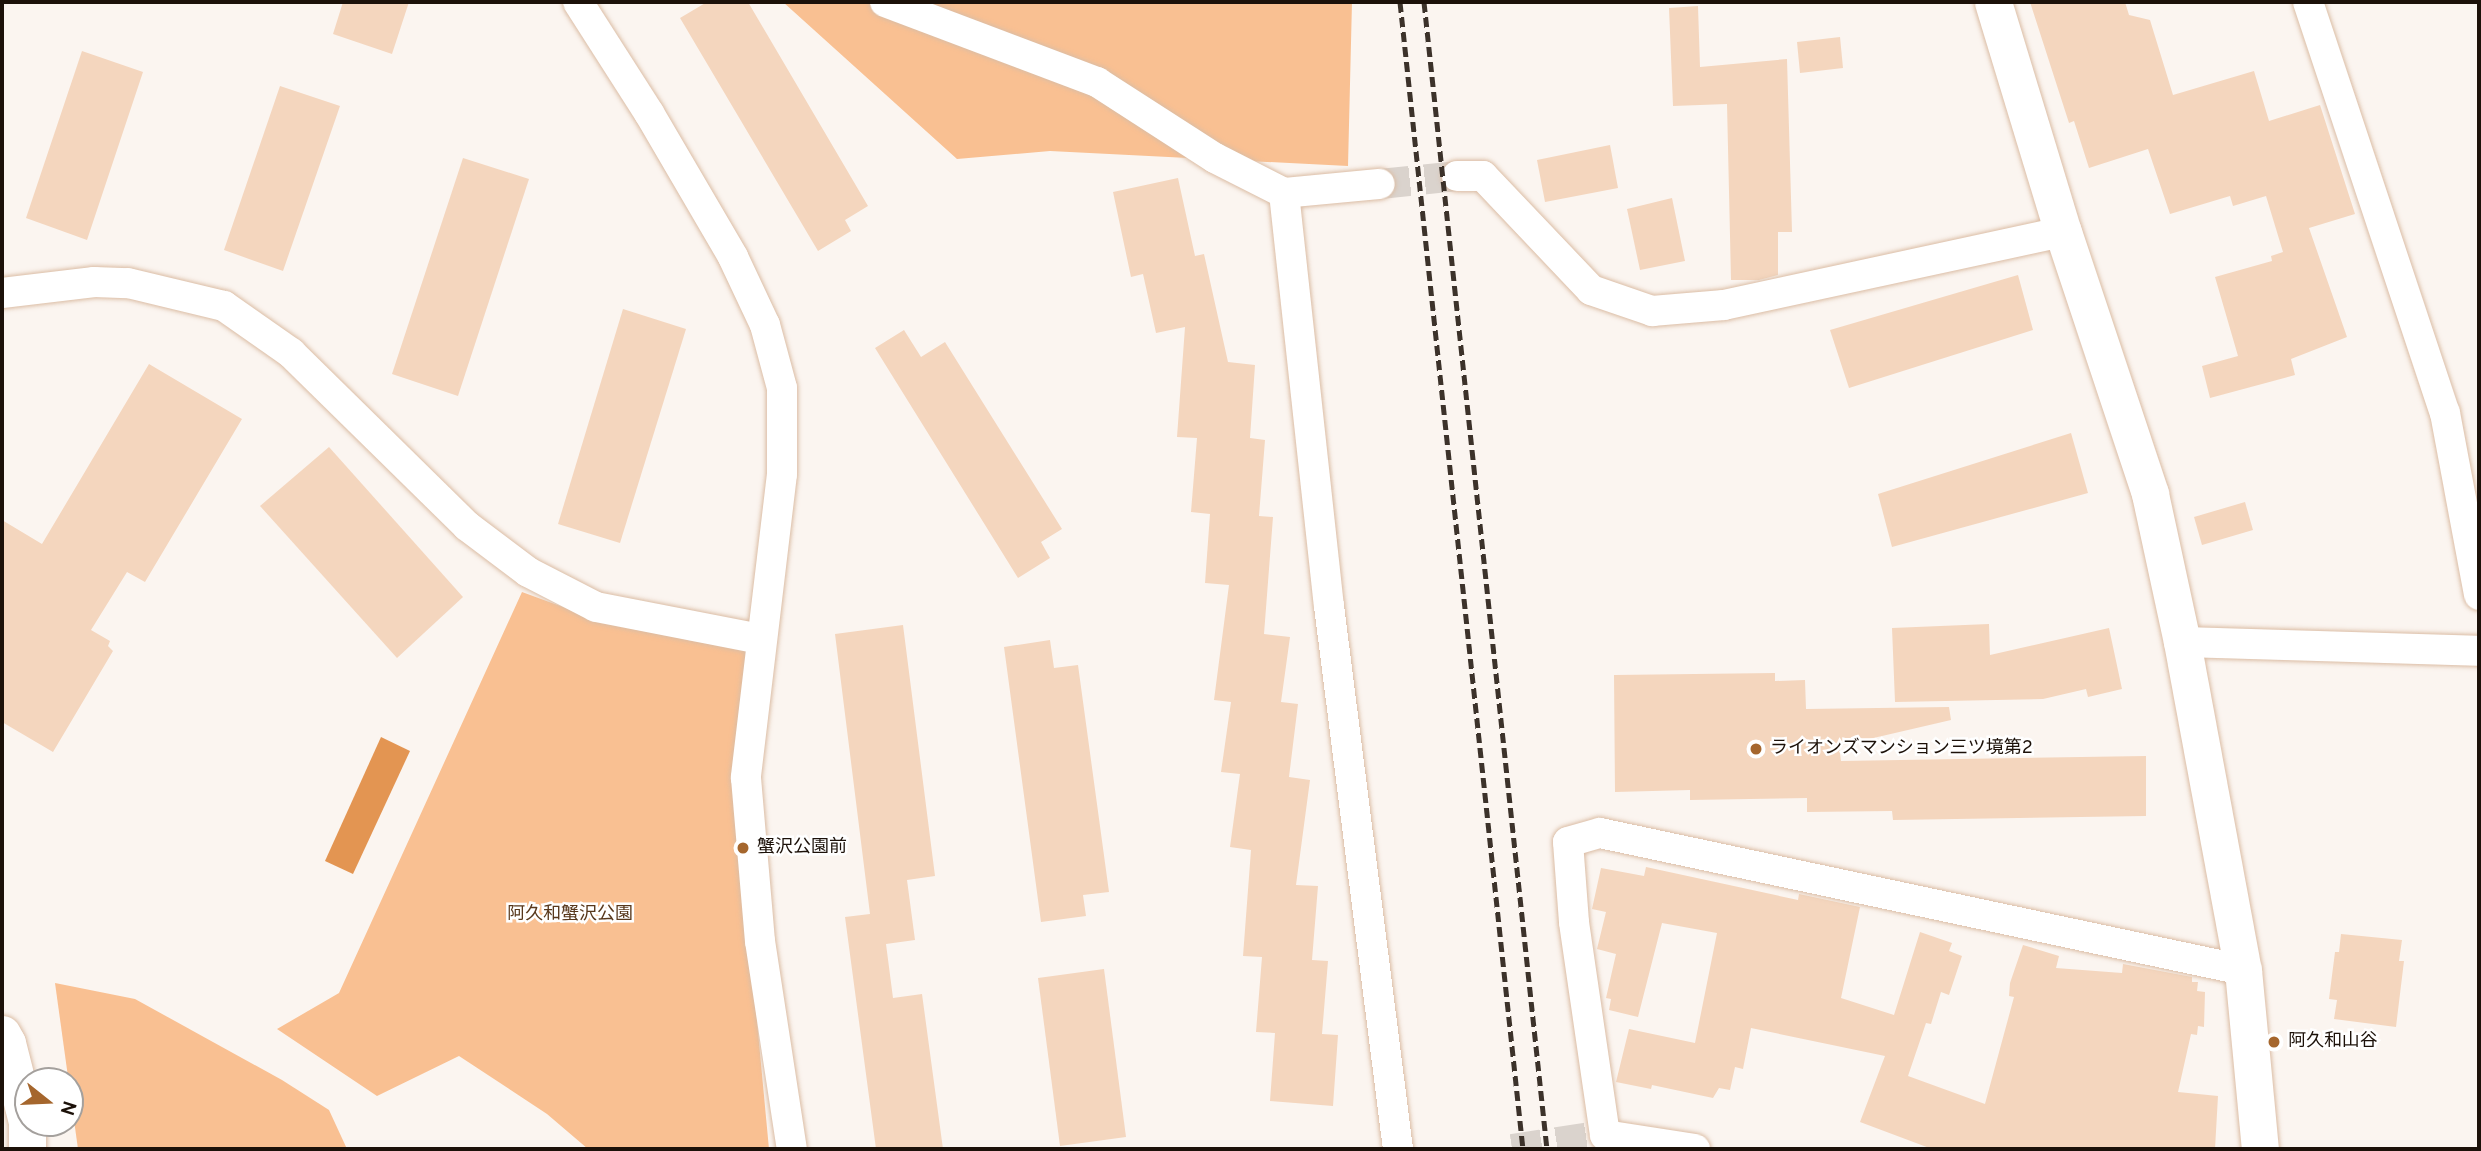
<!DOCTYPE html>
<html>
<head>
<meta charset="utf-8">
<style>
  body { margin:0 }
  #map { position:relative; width:2481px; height:1151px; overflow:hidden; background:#fbf5f0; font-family:Overpass,"Noto Sans JP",sans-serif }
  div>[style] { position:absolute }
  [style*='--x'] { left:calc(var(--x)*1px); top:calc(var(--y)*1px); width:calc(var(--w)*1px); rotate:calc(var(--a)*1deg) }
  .green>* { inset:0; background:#f9c092 }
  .water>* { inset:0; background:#e39552 }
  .building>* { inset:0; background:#f4d6be }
  .minor-tunnel>* { height:30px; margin-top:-15px; transform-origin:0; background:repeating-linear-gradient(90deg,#dad3cd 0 30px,transparent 0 45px) }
  .roads { filter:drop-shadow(0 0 2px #dbbda5) drop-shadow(0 0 2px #dbbda5) }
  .minor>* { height:30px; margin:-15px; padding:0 15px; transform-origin:15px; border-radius:15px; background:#fff }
  .tertiary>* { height:37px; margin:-18.5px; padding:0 18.5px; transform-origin:18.5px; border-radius:18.5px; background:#fff }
  .rail>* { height:5px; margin-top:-2.5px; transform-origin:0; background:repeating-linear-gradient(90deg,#3c322a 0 10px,transparent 0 15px) }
  .dots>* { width:19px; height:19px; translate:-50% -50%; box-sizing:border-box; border:4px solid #fff; border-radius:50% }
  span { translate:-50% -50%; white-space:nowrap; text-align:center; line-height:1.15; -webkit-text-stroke:5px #fff; paint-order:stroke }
  .poi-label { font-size:18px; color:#1c1109 }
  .left { translate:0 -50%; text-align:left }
  .park-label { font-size:18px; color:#58381c }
  .frame { position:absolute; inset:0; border:4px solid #1c1109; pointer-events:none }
  .north { position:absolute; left:14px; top:1067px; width:70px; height:70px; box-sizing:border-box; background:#fff; border:2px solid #a4a09d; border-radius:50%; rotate:108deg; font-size:19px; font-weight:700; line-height:28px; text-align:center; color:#1c1109 }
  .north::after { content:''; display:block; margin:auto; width:24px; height:32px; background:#a5662d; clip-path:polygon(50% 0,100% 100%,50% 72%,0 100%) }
</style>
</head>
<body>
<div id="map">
  <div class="green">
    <div style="clip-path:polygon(783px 2px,1352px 2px,1348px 166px,1050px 151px,957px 159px)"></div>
    <div style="clip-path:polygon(522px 592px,582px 614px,692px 641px,748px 648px,734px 776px,769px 1149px,588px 1149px,547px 1114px,459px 1056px,377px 1096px,277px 1029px,339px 993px)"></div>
    <div style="clip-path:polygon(55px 983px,135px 999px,282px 1080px,329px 1110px,347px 1149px,78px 1149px)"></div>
  </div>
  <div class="water">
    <div style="clip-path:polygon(381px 737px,410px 751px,353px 874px,325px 861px)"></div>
  </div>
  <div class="building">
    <div style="clip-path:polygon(343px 2px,409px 2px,392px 54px,333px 34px)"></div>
    <div style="clip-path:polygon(707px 2px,748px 2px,868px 206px,845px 220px,851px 231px,818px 251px,680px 18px)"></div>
    <div style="clip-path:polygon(2030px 2px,2125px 2px,2129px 15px,2150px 20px,2173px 95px,2254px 71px,2269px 121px,2320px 105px,2355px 214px,2309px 228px,2347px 337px,2291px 359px,2295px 375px,2210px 398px,2202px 366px,2238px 356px,2215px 277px,2272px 261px,2271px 256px,2283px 252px,2266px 196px,2233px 206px,2230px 196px,2170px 214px,2148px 149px,2089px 168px,2074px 121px,2069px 123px)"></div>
    <div style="clip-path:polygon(1698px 6px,1700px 67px,1787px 59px,1792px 232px,1778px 232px,1778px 275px,1759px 280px,1731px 280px,1727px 104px,1673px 106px,1669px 8px)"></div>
    <div style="clip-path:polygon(1840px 37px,1843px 68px,1800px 73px,1797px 42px)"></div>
    <div style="clip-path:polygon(82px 51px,143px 72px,87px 240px,26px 218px)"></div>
    <div style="clip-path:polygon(280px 86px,340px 106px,283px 271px,224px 250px)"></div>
    <div style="clip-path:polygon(1610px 145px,1618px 188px,1545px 202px,1537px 160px)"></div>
    <div style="clip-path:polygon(463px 158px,529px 179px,458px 396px,392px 374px)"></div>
    <div style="clip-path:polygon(1178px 178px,1195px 256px,1204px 254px,1228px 362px,1255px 365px,1250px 438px,1265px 440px,1259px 516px,1273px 517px,1264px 634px,1290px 637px,1281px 702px,1298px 704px,1289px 777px,1310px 780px,1296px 885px,1318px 886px,1312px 960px,1328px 961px,1322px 1034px,1338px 1035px,1333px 1106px,1270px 1101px,1275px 1033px,1256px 1032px,1262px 957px,1243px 956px,1251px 850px,1230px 847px,1240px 774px,1221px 772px,1231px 702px,1214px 700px,1229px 585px,1205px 583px,1210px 514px,1191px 512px,1197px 438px,1177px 437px,1185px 327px,1156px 333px,1143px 274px,1131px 277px,1113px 192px)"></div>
    <div style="clip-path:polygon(1672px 198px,1685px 261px,1640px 270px,1627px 209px)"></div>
    <div style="clip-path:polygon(2018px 275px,2033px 330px,1849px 388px,1830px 330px)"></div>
    <div style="clip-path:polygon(623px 309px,686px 329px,620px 543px,558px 524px)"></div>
    <div style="clip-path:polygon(904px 330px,921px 357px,945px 342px,1062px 529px,1041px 542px,1050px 558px,1018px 578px,875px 348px)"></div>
    <div style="clip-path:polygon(149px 364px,242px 419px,145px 582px,127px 572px,91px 630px,110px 641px,108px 646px,113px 651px,53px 752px,2px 722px,2px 520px,42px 544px)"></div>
    <div style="clip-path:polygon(2071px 433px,2088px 493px,1892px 547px,1878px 494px)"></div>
    <div style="clip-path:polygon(329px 447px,463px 597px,397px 658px,260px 506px)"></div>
    <div style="clip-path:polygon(2245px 502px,2253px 530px,2202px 545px,2194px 517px)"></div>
    <div style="clip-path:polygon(1989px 624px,1990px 655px,2109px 628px,2122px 689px,2088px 697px,2086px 689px,2043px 699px,1895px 702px,1892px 628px)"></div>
    <div style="clip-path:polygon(903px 625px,935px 876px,907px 880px,915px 940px,886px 944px,893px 998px,922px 994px,943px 1149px,876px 1149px,845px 917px,870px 914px,835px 634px)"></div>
    <div style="clip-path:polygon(1050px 640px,1054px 668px,1078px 665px,1109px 892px,1083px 895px,1086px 916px,1041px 922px,1004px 647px)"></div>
    <div style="clip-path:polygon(1775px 673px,1775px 681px,1805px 680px,1806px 709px,1949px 707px,1951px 720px,1839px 746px,1841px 761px,2146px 756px,2146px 816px,1893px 820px,1892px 811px,1807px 812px,1807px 798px,1690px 800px,1690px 790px,1615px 792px,1614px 675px)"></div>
    <div style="clip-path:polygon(1646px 867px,1798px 900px,1799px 894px,1860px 907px,1841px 998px,1894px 1015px,1920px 932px,1952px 943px,1949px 951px,1962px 956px,1949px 995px,1941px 992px,1931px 1024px,1926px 1023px,1908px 1076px,1985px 1104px,2014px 997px,2009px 996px,2010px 983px,2023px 945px,2059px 956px,2056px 968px,2122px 973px,2123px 964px,2192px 977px,2192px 982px,2198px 982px,2197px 991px,2205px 992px,2204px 1027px,2198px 1026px,2197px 1035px,2191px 1034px,2178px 1092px,2218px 1096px,2215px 1149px,1932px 1149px,1860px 1122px,1885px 1056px,1751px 1028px,1743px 1069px,1735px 1067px,1730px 1090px,1719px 1088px,1713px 1098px,1652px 1085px,1651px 1089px,1616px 1082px,1629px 1029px,1695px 1043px,1717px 933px,1662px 923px,1638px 1017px,1609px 1010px,1611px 999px,1606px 998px,1616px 954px,1597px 949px,1606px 912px,1592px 909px,1601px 868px,1644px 876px)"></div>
    <div style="clip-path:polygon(2341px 934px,2402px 940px,2399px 961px,2404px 961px,2396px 1027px,2334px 1019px,2337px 1000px,2329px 999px,2335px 952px,2339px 952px)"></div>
    <div style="clip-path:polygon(1104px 969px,1126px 1137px,1060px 1146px,1038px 978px)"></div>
  </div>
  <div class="minor-tunnel">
    <div style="--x:1380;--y:184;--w:77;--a:-5.9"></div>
    <div style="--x:1512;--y:1149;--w:94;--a:-8.6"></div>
  </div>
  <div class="roads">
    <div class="minor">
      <div style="--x:578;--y:2;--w:132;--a:57.4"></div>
      <div style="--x:649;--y:113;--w:167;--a:59.7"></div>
      <div style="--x:733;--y:257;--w:75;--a:64.8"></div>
      <div style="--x:765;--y:325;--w:65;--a:74.9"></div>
      <div style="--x:782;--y:388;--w:86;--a:90"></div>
      <div style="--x:782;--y:474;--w:306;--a:96.8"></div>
      <div style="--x:746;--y:778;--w:164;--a:85.1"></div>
      <div style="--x:760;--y:941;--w:210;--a:81.3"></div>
      <div style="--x:885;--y:2;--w:227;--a:20.7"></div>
      <div style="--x:1097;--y:82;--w:140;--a:32.8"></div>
      <div style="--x:1215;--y:158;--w:77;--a:26.9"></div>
      <div style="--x:1284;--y:193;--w:415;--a:83.8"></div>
      <div style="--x:1329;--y:606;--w:547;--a:82.76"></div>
      <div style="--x:2308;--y:2;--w:433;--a:71.6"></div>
      <div style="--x:2445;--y:413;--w:185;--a:79.4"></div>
      <div style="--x:1457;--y:176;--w:26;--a:0"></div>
      <div style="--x:1483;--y:176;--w:157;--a:46.5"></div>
      <div style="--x:1591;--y:290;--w:65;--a:19"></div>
      <div style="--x:1652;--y:311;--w:72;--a:-4.8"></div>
      <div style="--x:1724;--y:305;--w:347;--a:-12.2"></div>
      <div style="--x:1284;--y:193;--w:96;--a:-5.4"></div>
      <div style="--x:2;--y:293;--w:93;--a:-6.8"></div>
      <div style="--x:94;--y:282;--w:34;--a:2"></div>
      <div style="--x:128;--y:283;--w:99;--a:13.5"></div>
      <div style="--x:224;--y:306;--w:82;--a:35"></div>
      <div style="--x:291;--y:353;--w:247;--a:44.5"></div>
      <div style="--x:467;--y:526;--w:76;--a:37"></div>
      <div style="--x:528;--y:572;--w:76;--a:27.2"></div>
      <div style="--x:596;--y:607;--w:168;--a:11"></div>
      <div style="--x:2182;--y:642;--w:297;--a:1.7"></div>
      <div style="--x:1695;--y:1149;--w:91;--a:-171.2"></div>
      <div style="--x:1605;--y:1135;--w:215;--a:-98.3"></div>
      <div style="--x:1574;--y:922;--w:80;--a:-94.3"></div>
      <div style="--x:1568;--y:842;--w:33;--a:-16"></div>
      <div style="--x:1600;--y:833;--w:657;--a:12.03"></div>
    </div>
    <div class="tertiary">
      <div style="--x:1993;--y:2;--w:240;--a:73.1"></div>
      <div style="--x:2063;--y:232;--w:276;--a:71.6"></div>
      <div style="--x:2150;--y:494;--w:151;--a:77.8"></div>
      <div style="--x:2182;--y:642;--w:334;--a:79.5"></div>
      <div style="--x:2243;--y:970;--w:180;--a:84.6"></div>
      <div style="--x:2;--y:1034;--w:10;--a:61"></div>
      <div style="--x:7;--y:1043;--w:81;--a:75.8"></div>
      <div style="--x:27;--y:1122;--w:27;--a:90"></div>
    </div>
  </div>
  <div class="rail">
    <div style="--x:1400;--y:2;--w:1154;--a:83.88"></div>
    <div style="--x:1424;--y:2;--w:1154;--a:83.88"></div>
  </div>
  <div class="dots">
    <div style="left:1756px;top:749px;background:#a5662d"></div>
    <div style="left:743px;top:848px;background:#a5662d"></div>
    <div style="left:2274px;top:1042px;background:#a5662d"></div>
  </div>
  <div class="poi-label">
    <span class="left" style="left:1770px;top:749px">ライオンズマンション三ツ境第2</span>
    <span class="left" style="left:757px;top:848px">蟹沢公園前</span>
    <span class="left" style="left:2288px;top:1042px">阿久和山谷</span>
  </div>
  <div class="park-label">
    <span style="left:570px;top:915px">阿久和蟹沢公園</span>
  </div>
  <div class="frame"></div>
  <div class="north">N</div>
</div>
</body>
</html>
